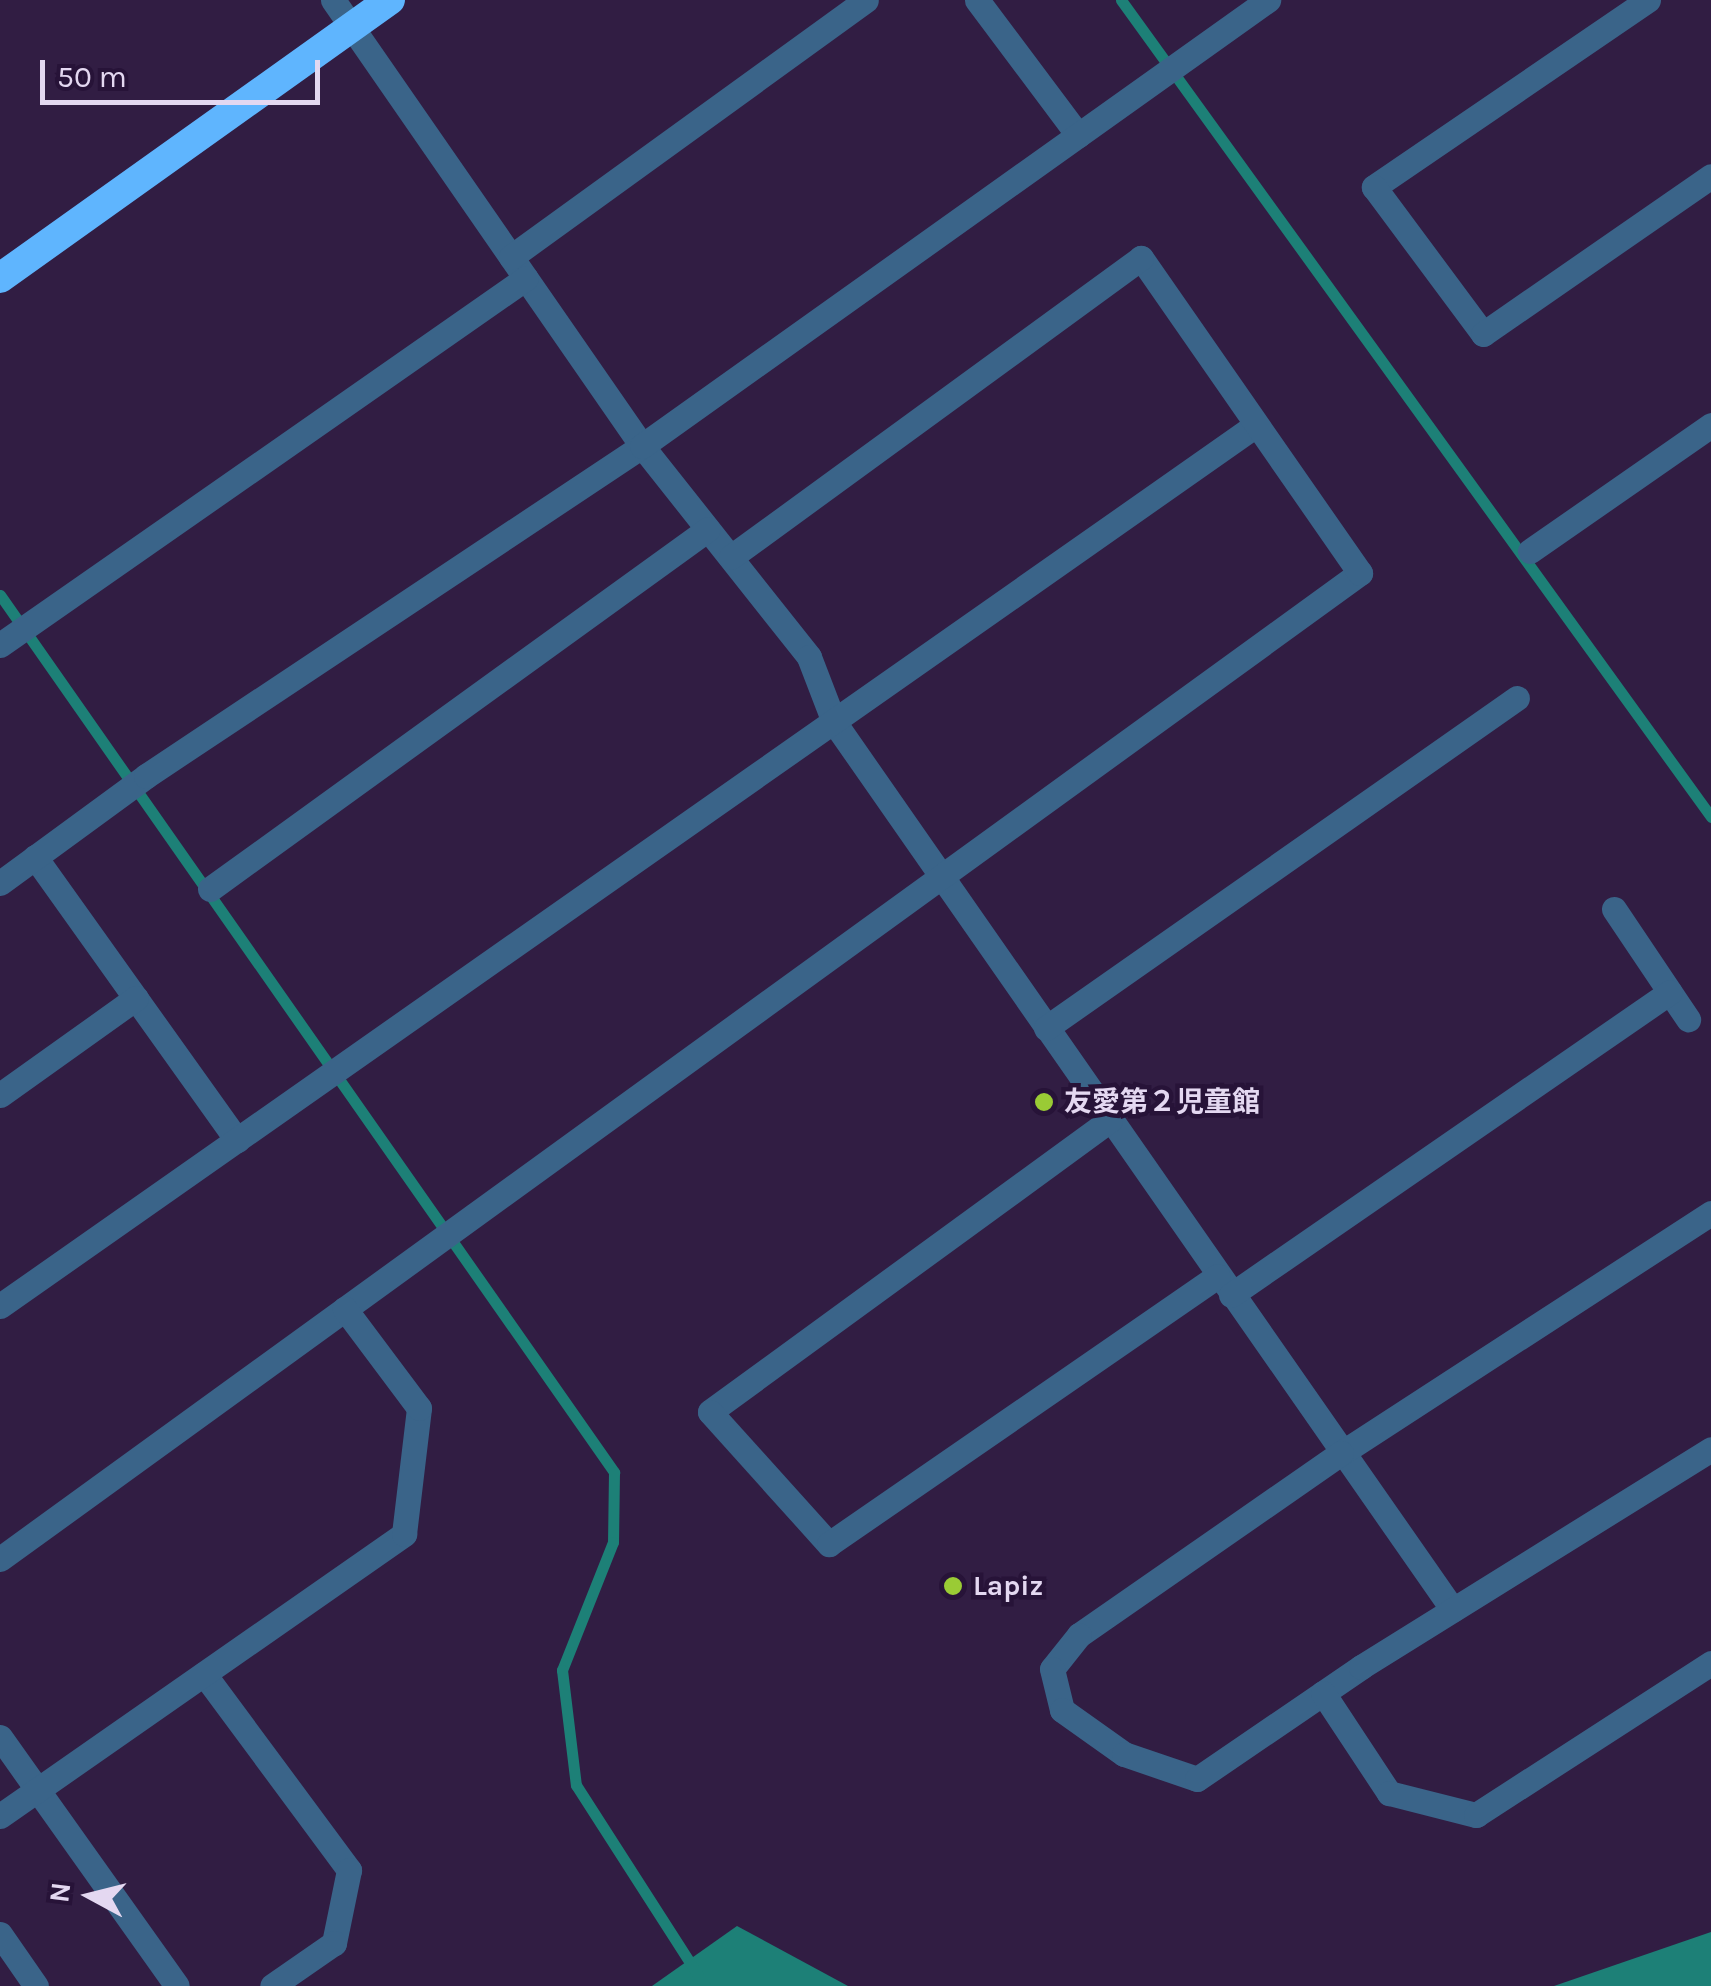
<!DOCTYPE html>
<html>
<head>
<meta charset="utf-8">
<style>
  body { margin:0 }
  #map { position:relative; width:1711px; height:1986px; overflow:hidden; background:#311d43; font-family:Karla,"Noto Sans JP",sans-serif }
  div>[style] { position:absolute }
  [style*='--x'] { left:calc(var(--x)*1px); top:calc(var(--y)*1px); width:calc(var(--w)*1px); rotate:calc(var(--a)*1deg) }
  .water>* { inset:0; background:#1d8077 }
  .stream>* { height:11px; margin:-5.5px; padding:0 5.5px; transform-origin:5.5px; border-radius:5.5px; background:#1d8077 }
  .minor>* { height:25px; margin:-12.5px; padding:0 12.5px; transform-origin:12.5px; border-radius:12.5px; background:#3a6489 }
  .highway>* { height:30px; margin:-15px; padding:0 15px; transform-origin:15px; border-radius:15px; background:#5fb5fe }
  .dots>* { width:28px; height:28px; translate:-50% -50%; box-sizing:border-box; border:5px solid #271338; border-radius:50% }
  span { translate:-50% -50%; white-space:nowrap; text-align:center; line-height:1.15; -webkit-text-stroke:9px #271338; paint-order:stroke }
  .poi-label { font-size:28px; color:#e4d8f1; font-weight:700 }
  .left { translate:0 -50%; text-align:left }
  .north { position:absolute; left:40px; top:1846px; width:100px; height:100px; -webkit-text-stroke:8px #271338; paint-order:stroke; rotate:277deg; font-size:28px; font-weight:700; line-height:40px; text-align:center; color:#e4d8f1 }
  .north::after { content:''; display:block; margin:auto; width:35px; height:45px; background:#e4d8f1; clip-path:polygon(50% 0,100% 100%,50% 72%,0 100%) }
  .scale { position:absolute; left:40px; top:60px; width:280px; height:45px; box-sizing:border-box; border:5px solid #e4d8f1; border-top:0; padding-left:12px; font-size:30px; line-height:35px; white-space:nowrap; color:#e4d8f1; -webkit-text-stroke:8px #271338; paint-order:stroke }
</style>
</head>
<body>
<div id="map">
  <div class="water">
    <div style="clip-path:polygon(737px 1926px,848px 1986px,652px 1986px)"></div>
    <div style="clip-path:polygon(1711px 1932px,1711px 1986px,1554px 1986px)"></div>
  </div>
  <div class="stream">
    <div style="--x:1121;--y:0;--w:1008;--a:54.16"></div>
    <div style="--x:0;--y:595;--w:1071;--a:55"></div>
    <div style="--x:614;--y:1472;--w:70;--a:90.8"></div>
    <div style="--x:613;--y:1542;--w:138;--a:111.7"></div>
    <div style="--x:562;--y:1670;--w:116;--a:83.1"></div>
    <div style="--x:576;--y:1785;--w:239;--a:57.3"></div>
  </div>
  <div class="minor">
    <div style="--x:333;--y:0;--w:543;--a:55.28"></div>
    <div style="--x:642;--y:446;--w:269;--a:51.6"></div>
    <div style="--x:809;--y:657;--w:70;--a:69"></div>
    <div style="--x:834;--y:722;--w:1082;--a:55.12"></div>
    <div style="--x:977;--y:0;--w:169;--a:53.2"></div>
    <div style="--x:1648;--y:0;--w:332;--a:145.7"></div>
    <div style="--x:1374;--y:187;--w:183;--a:53.4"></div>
    <div style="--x:1483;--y:334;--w:277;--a:-34.7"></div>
    <div style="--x:511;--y:257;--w:438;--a:-35.9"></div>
    <div style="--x:1530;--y:551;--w:221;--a:-34.8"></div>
    <div style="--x:0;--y:645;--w:641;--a:-34.9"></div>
    <div style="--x:35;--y:857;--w:348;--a:54.5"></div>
    <div style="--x:0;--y:883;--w:181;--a:-36.2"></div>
    <div style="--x:146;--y:776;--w:596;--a:-33.64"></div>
    <div style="--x:642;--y:446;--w:769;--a:-35.47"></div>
    <div style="--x:210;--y:889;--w:614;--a:-35.86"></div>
    <div style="--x:1614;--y:909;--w:133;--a:56.1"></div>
    <div style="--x:1046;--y:1028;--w:575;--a:-35.02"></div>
    <div style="--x:0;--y:1095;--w:167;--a:-35.5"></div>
    <div style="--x:1110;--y:1120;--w:495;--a:143.9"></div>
    <div style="--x:710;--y:1412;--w:178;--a:48"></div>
    <div style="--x:829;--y:1544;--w:472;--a:-34.6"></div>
    <div style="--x:1711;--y:1213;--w:441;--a:147"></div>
    <div style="--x:1341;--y:1453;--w:319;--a:145.2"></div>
    <div style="--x:1079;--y:1635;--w:43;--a:128.5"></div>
    <div style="--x:1052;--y:1669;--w:42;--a:76.3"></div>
    <div style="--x:1062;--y:1710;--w:76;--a:35.4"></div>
    <div style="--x:1124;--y:1754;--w:77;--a:18.9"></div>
    <div style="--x:1197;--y:1779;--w:199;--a:-34.3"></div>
    <div style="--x:1361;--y:1667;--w:412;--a:-31.9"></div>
    <div style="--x:1231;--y:1295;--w:533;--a:-34.61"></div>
    <div style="--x:0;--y:1306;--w:1534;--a:-35.05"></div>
    <div style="--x:0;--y:1559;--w:1680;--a:-35.94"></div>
    <div style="--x:1360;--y:573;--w:384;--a:-124.8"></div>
    <div style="--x:1141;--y:258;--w:507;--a:143.9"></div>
    <div style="--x:204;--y:1674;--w:244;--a:53.5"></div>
    <div style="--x:349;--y:1870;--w:75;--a:101.6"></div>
    <div style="--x:334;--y:1943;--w:75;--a:145.3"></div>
    <div style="--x:1323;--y:1693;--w:120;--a:56.6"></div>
    <div style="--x:1389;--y:1793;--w:90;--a:14.2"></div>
    <div style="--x:1476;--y:1815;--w:280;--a:-32.9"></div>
    <div style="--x:0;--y:1737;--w:305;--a:54.6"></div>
    <div style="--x:0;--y:1816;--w:493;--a:-34.9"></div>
    <div style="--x:404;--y:1534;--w:127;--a:-83.2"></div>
    <div style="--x:419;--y:1408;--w:124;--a:-126.8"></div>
    <div style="--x:0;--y:1934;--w:63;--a:55.3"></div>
  </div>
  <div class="highway">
    <div style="--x:0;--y:278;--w:479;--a:-35.5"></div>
  </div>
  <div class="dots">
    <div style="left:1044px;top:1102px;background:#9acb35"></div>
    <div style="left:953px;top:1586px;background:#9acb35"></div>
  </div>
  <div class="poi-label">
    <span class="left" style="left:1064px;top:1102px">友愛第２児童館</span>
    <span class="left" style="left:973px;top:1586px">Lapiz</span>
  </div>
  <div class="north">N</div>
  <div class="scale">50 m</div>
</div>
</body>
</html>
